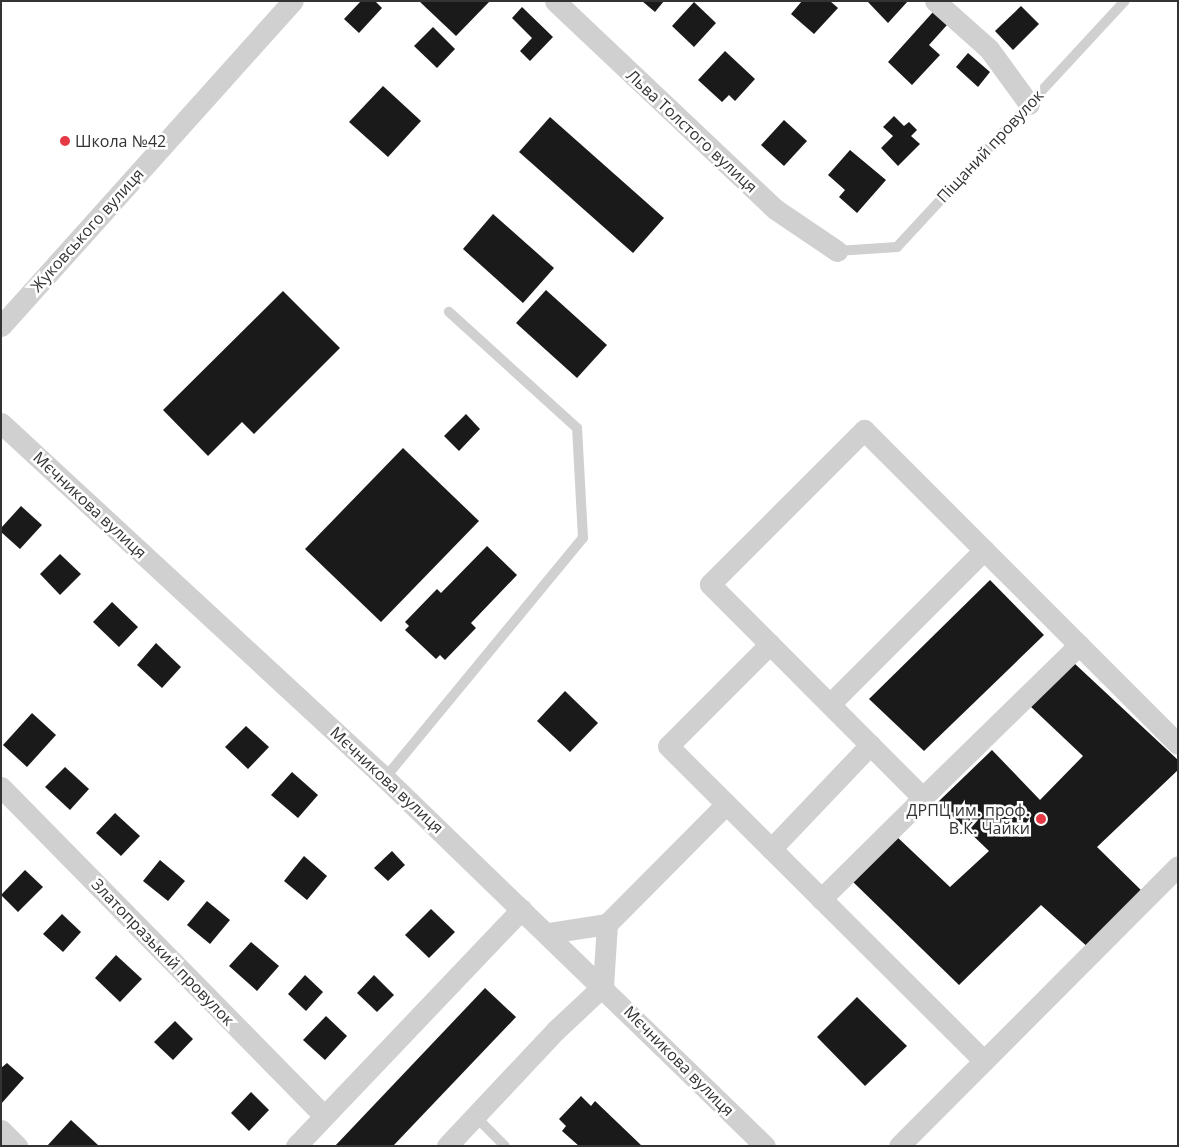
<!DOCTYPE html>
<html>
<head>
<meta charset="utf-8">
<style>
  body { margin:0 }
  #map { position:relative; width:1179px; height:1147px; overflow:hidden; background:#fff; font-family:"Open Sans",sans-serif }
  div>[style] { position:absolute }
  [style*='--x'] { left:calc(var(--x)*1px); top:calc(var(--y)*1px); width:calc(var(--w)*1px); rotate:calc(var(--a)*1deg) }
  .building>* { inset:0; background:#1a1a1a }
  .service>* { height:10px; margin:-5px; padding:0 5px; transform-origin:5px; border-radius:5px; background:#d0d0d0 }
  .minor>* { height:21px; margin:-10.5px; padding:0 10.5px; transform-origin:10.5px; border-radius:10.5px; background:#d0d0d0 }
  .dots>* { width:14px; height:14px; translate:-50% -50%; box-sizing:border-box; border:2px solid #fff; border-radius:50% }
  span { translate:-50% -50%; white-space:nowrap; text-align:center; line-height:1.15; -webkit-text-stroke:5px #fff; paint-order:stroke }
  .street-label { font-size:16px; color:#333 }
  .poi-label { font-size:16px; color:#333 }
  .left { translate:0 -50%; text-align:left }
  .right { translate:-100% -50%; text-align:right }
  .frame { position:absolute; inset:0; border:2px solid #333; pointer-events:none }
</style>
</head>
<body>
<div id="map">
  <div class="building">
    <div style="clip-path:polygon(361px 1px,375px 1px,382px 8px,359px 33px,344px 19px)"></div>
    <div style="clip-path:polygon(419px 1px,490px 1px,456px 36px)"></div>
    <div style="clip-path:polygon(642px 1px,664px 1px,655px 12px)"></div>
    <div style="clip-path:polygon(802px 1px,830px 1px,838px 8px,814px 34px,791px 14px)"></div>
    <div style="clip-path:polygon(867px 1px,908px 1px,888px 23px)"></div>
    <div style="clip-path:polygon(694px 2px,716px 23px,694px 47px,672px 26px)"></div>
    <div style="clip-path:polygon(1021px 6px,1039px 24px,1013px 50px,995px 31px)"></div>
    <div style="clip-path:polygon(522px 7px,553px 37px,530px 61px,520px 51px,532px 38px,512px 18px)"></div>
    <div style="clip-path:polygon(933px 12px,947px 25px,929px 45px,940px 55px,912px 85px,888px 62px)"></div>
    <div style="clip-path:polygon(433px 27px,455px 49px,437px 68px,414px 46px)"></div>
    <div style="clip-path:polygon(725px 51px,755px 79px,735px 101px,729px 95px,722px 102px,698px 80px)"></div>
    <div style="clip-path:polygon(968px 53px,990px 72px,978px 87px,956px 67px)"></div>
    <div style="clip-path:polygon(383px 86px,421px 121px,388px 157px,349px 122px)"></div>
    <div style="clip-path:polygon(894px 116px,904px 126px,909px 122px,917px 130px,911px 136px,920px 144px,898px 166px,881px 148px,893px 136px,883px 127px)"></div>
    <div style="clip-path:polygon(550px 117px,664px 218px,633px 253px,519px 152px)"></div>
    <div style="clip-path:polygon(784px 120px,807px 141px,784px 166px,761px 145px)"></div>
    <div style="clip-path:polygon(850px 150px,886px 180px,857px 213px,839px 197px,845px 190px,828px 175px)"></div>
    <div style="clip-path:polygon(493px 214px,554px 268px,523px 303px,463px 249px)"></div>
    <div style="clip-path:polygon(546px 290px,607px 345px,577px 378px,516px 323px)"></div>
    <div style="clip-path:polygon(283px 291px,340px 348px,254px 434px,242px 422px,208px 456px,163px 410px)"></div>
    <div style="clip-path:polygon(466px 414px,480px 429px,459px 451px,444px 436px)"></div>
    <div style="clip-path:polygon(403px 448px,479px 521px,381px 622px,305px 549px)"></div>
    <div style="clip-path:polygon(21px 506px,42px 525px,20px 549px,1px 532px,1px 528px)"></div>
    <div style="clip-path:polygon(487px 546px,517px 575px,471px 623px,476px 628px,445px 660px,440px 655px,436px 659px,405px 630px,409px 626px,405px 622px,437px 589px,441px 593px)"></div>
    <div style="clip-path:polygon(60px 554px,81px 574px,60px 595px,40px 574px)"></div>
    <div style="clip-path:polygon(990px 580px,1044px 635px,924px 751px,869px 699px)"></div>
    <div style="clip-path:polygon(112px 602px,138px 627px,119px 647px,93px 622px)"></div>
    <div style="clip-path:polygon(156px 643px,181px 667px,162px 688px,137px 665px)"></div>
    <div style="clip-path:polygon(1074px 663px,1178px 760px,1178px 770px,1097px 847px,1145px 894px,1090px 949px,1041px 905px,959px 985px,850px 879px,895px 835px,950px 887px,989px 851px,938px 802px,992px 750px,1040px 800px,1083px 756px,1029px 705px)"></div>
    <div style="clip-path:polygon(565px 691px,598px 723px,570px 752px,537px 721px)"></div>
    <div style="clip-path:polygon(32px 713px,56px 735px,27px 767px,3px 745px)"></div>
    <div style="clip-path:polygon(246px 726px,269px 747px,248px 769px,225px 747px)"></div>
    <div style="clip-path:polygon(65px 767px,89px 789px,70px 810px,45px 787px)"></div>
    <div style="clip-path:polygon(292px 772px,318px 795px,298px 818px,271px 795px)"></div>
    <div style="clip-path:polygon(115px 813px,140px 836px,121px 856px,96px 833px)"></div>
    <div style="clip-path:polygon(392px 851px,405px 865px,388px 881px,374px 868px)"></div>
    <div style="clip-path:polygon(304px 856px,327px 876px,307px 900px,284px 881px)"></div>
    <div style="clip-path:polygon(160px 860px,185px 881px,168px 901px,143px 881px)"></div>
    <div style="clip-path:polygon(25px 870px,43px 887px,18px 912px,1px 895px)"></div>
    <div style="clip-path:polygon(207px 901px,230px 920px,210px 944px,187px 925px)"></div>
    <div style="clip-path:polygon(431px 909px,455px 932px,429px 958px,405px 935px)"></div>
    <div style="clip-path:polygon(62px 914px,81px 932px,63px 952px,43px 934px)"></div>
    <div style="clip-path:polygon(251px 942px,279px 966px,257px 991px,229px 966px)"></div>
    <div style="clip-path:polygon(116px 955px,142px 979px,120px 1002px,95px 978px)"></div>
    <div style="clip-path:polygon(305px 975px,323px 992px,306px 1011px,288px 994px)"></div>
    <div style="clip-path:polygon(374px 975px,394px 995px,377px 1012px,357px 993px)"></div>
    <div style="clip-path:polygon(485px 988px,516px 1017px,393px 1146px,335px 1146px)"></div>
    <div style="clip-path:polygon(857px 997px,907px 1046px,865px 1086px,817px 1037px)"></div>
    <div style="clip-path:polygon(326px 1016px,347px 1036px,325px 1060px,303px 1040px)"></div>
    <div style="clip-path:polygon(175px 1021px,193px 1039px,173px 1060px,154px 1042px)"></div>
    <div style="clip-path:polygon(7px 1063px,24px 1078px,1px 1104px,1px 1068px)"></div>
    <div style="clip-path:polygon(251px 1092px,269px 1110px,249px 1131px,231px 1113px)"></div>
    <div style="clip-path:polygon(581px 1096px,591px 1106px,595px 1101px,642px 1146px,579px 1146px,562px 1131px,566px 1126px,559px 1119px)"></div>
    <div style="clip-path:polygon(71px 1120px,99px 1146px,47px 1146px)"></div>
  </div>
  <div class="service">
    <div style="--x:837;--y:251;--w:60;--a:-3.8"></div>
    <div style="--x:897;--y:247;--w:335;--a:-47.2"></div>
    <div style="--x:385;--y:778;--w:311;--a:-50.5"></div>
    <div style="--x:583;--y:538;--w:110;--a:-93.1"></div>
    <div style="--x:577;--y:428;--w:173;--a:-137.8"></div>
    <div style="--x:475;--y:1116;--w:42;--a:45"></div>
  </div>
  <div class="minor">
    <div style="--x:555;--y:1;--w:303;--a:43.4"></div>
    <div style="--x:775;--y:209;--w:75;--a:34.1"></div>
    <div style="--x:935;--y:1;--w:72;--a:41.6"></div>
    <div style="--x:989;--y:49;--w:68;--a:54"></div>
    <div style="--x:1;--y:326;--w:437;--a:-48.1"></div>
    <div style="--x:1;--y:423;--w:523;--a:42.75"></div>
    <div style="--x:385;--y:778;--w:529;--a:44.08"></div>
    <div style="--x:770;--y:644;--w:144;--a:135"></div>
    <div style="--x:668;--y:746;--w:446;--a:44.9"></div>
    <div style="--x:830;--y:704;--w:218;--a:-45"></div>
    <div style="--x:1;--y:787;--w:461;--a:45.5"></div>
    <div style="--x:916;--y:804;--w:228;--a:-44.3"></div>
    <div style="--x:771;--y:849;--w:144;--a:-46.4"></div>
    <div style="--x:821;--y:899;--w:144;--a:-44.7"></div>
    <div style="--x:923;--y:798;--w:302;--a:-134.9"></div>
    <div style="--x:710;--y:584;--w:218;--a:-45"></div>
    <div style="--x:864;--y:430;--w:444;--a:45"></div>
    <div style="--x:607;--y:924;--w:169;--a:-45.2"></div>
    <div style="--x:1;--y:1130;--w:23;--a:45"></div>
    <div style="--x:296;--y:1146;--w:327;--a:-46.4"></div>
    <div style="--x:447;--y:1146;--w:159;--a:-46.8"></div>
    <div style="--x:556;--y:1030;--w:64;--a:-43.1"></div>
    <div style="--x:603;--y:986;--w:62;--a:-86.3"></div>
    <div style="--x:607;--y:924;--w:60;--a:171.3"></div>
    <div style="--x:899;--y:1146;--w:395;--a:-45.1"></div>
  </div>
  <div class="dots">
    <div style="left:65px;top:141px;background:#e63946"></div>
    <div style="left:1041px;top:819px;background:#e63946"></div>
  </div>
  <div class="street-label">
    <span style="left:692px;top:131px;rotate:43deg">Льва Толстого вулиця</span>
    <span style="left:990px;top:146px;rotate:-47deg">Піщаний провулок</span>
    <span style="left:87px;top:230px;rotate:-48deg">Жуковського вулиця</span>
    <span style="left:90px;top:505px;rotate:43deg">Мєчникова вулиця</span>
    <span style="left:387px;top:780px;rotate:43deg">Мєчникова вулиця</span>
    <span style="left:163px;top:952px;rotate:46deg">Златопразький провулок</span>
    <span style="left:679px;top:1061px;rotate:45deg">Мєчникова вулиця</span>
  </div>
  <div class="poi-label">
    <span class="left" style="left:75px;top:141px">Школа №42</span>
    <span class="right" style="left:1030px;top:819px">ДРПЦ им. проф.<br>В.К. Чайки</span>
  </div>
  <div class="frame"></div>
</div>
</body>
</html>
